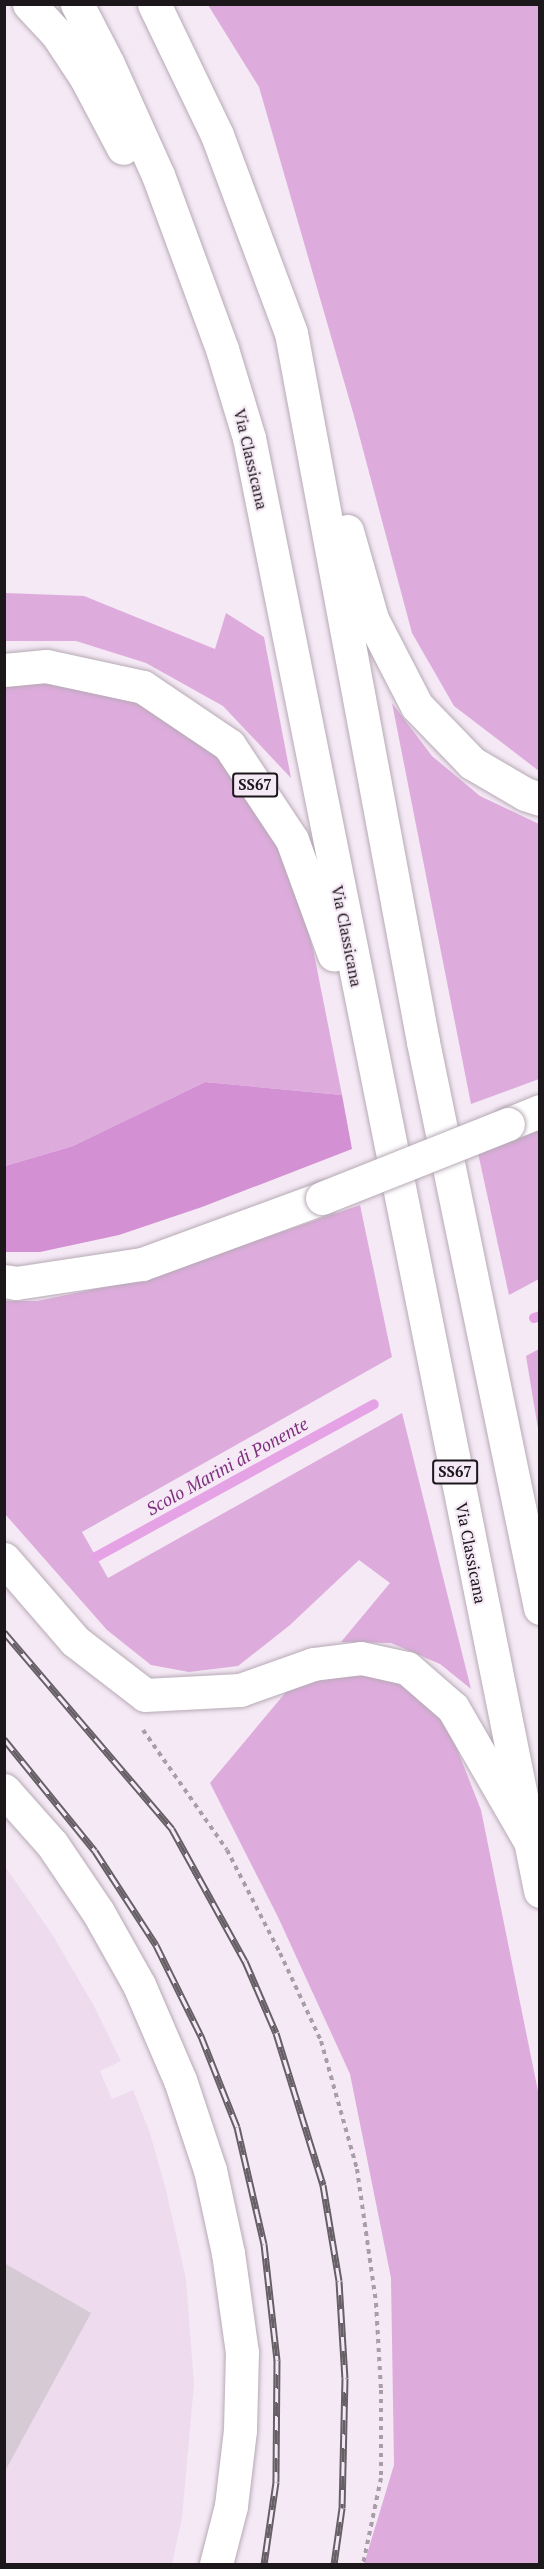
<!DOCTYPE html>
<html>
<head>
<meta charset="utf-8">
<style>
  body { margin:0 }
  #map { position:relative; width:544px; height:2569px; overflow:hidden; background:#f5e9f5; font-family:"PT Serif",serif }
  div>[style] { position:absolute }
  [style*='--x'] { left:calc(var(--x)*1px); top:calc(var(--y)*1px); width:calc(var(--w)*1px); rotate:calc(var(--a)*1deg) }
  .built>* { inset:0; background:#eedcee }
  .green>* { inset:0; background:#ddacdc }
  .forest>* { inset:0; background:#d391d3 }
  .stream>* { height:10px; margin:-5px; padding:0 5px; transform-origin:5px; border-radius:5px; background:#e5a2e5 }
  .building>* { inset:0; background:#d6cad5 }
  .path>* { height:4px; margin-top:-2px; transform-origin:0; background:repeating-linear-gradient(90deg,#a79ea7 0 4.5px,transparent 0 9px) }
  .roads { filter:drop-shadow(0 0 2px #b6aab5) drop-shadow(0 0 2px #b6aab5) }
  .minor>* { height:33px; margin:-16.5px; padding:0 16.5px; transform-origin:16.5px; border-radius:16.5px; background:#fff }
  .highway>* { height:33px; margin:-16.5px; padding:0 16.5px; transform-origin:16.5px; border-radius:16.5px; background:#fff }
  .rail>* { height:7px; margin-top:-3.5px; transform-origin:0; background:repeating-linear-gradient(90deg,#f5e9f5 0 14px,#666066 0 28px); box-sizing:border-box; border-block:2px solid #666066 }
  .bridges { filter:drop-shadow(0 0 2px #b6aab5) drop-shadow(0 0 2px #b6aab5) }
  .highway-bridge>* { height:33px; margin:-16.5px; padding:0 16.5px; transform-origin:16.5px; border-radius:16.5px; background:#fff }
  span { translate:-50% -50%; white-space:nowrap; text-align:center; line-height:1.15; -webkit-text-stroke:4.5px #f5e9f5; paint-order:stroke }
  .shield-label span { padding:2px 4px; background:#f5e9f5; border:2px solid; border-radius:4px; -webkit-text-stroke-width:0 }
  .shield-label { font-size:15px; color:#1b171b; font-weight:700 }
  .street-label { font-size:16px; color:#1b171b }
  .water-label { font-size:18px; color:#7e307f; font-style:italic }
  .frame { position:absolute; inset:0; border:6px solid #1b171b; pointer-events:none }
</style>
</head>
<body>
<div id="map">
  <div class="built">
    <div style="clip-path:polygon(4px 1865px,52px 1934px,94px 2006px,121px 2061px,100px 2071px,112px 2099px,133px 2090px,150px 2133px,166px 2190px,186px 2279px,194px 2384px,182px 2518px,172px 2564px,5px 2564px)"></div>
  </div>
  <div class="green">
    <div style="clip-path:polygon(208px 5px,539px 5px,539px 771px,454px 706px,412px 633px,354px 416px,259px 87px)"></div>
    <div style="clip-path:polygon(5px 593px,84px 596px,215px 649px,226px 613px,264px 637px,291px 778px,223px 706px,146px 663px,76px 641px,5px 641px)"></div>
    <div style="clip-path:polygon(37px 677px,152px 706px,212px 746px,282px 842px,313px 949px,342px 1095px,205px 1082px,73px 1146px,5px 1166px,5px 679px)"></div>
    <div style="clip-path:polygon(392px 703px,432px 756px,480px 796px,539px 824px,539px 1079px,471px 1104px)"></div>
    <div style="clip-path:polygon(539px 1129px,539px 1279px,509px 1295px,478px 1153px)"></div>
    <div style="clip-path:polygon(360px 1205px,392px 1357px,82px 1532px,108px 1578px,402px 1413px,471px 1689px,440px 1664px,391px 1643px,341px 1642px,390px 1583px,359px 1560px,290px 1625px,238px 1666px,189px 1672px,151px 1665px,107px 1630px,5px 1514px,4px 1301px,37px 1301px,144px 1279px)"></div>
    <div style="clip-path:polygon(539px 1349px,539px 1435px,526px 1356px)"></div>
    <div style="clip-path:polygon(335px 1675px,374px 1676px,410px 1686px,446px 1721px,481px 1810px,539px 2096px,539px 2564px,364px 2564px,394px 2465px,391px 2278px,350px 2074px,278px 1917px,210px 1783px,286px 1692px)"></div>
  </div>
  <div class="forest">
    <div style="clip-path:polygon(205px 1082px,342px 1095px,352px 1149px,202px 1207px,119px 1235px,40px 1252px,5px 1252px,5px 1166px,73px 1146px)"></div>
  </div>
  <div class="stream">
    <div style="--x:534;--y:1318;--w:6;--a:-18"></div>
    <div style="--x:96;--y:1557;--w:317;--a:-28.8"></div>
  </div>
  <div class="building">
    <div style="clip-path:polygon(4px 2263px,91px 2313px,4px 2473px)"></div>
  </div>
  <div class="path">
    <div style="--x:143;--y:1730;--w:146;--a:55"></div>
    <div style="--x:227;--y:1850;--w:116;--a:62.8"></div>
    <div style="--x:280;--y:1953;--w:97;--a:65"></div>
    <div style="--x:321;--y:2041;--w:133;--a:74.3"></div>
    <div style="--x:357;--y:2169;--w:135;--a:81.9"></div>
    <div style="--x:376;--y:2303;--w:87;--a:86.7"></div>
    <div style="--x:381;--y:2390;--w:88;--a:90"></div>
    <div style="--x:381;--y:2478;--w:88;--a:101.8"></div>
  </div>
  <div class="roads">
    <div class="minor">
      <div style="--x:4;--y:1559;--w:108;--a:49.1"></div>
      <div style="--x:75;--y:1641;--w:88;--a:37.6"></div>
      <div style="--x:145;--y:1695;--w:95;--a:-3"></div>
      <div style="--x:240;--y:1690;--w:77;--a:-19.6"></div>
      <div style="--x:313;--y:1664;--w:48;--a:-7.1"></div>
      <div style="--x:361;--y:1658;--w:47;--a:12.3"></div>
      <div style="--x:407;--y:1668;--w:61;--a:41"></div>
      <div style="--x:453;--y:1708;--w:148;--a:60"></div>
      <div style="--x:4;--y:1790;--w:72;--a:48.4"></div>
      <div style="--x:52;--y:1844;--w:82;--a:55.9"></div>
      <div style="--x:98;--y:1912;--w:84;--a:60.7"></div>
      <div style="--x:139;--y:1985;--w:103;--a:66.7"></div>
      <div style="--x:180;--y:2080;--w:95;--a:71.6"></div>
      <div style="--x:210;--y:2170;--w:85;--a:77.8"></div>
      <div style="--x:228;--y:2253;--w:100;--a:82"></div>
      <div style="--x:242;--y:2352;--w:78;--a:91.5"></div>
      <div style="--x:240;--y:2430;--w:77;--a:96.8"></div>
      <div style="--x:231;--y:2506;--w:60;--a:104.5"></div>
    </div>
    <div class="highway">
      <div style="--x:29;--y:4;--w:41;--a:47"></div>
      <div style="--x:57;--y:34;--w:53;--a:56.6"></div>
      <div style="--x:86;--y:78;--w:79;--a:62.1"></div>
      <div style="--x:77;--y:4;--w:68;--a:62.7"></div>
      <div style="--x:108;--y:64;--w:122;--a:65.8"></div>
      <div style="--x:158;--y:175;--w:185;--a:69.8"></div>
      <div style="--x:222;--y:349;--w:93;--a:73.1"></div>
      <div style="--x:249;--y:438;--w:1482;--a:78.67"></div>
      <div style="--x:154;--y:4;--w:145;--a:64.3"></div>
      <div style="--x:217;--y:135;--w:211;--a:69.5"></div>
      <div style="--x:291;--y:333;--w:721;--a:79.45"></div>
      <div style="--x:423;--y:1042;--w:578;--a:78.32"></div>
      <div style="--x:347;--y:531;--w:91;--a:74.1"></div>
      <div style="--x:372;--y:619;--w:98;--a:62.7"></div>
      <div style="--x:417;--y:706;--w:79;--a:46"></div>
      <div style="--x:472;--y:763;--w:61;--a:30.3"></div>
      <div style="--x:525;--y:794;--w:16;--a:18"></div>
      <div style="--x:4;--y:670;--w:42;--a:-5.4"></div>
      <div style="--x:46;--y:666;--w:99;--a:12.2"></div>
      <div style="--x:143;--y:687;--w:104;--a:34"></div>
      <div style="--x:229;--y:745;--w:114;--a:56.4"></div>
      <div style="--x:292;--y:840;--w:122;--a:69.9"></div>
      <div style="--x:508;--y:1124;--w:35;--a:-22"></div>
      <div style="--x:4;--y:1281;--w:12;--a:9"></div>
      <div style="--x:16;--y:1283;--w:127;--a:-8.6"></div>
      <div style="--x:142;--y:1264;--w:192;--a:-20.1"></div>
    </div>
  </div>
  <div class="rail">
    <div style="--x:4;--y:1632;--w:259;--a:49.5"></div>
    <div style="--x:172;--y:1829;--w:151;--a:61.1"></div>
    <div style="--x:245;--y:1961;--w:78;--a:66.7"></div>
    <div style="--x:276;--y:2033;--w:159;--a:72.8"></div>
    <div style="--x:323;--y:2185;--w:97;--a:80.5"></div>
    <div style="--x:339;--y:2281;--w:97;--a:86.5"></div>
    <div style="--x:345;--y:2378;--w:130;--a:91.3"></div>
    <div style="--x:342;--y:2508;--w:57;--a:98.1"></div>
    <div style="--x:4;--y:1739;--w:144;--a:50.9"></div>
    <div style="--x:95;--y:1851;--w:112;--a:57"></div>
    <div style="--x:156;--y:1945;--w:102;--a:63.7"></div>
    <div style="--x:201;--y:2036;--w:98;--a:68.4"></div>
    <div style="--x:237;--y:2127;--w:120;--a:77"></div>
    <div style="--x:264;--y:2244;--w:117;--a:83.6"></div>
    <div style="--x:277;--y:2360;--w:122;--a:90.5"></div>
    <div style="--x:276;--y:2482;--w:83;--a:98.3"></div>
  </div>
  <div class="bridges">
    <div class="highway-bridge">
      <div style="--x:322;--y:1198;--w:200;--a:-21.7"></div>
    </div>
  </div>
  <div class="shield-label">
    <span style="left:255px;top:785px">SS67</span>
    <span style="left:455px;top:1472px">SS67</span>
  </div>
  <div class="street-label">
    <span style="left:251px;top:459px;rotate:77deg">Via Classicana</span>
    <span style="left:347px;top:936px;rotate:79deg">Via Classicana</span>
    <span style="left:471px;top:1553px;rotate:79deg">Via Classicana</span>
  </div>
  <div class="water-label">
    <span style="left:227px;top:1466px;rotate:-29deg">Scolo Marini di Ponente</span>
  </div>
  <div class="frame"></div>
</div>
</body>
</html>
